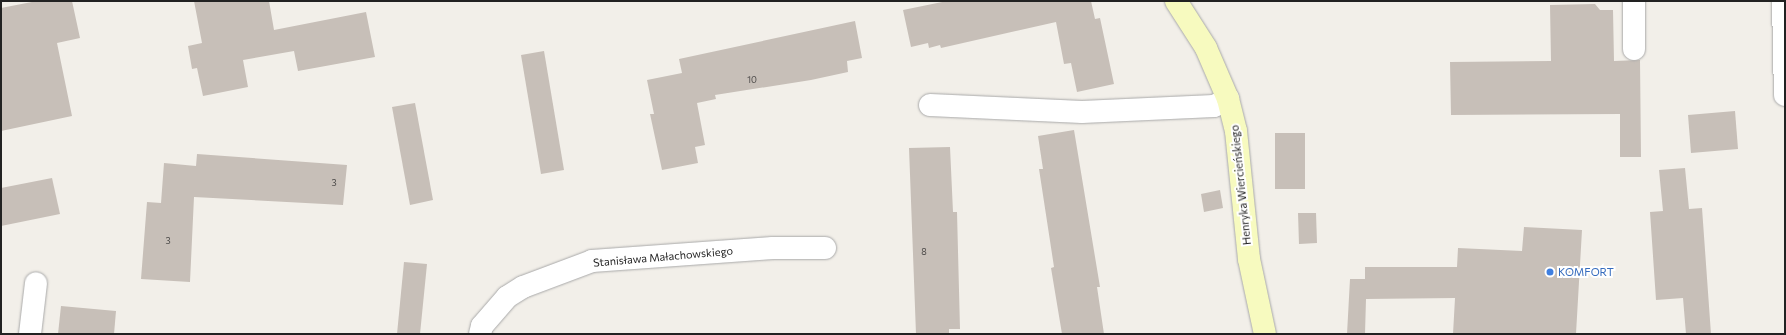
<!DOCTYPE html>
<html>
<head>
<meta charset="utf-8">
<style>
  body { margin:0 }
  #map { position:relative; width:1786px; height:335px; overflow:hidden; background:#f2efe9; font-family:Commissioner,sans-serif }
  div>[style] { position:absolute }
  [style*='--x'] { left:calc(var(--x)*1px); top:calc(var(--y)*1px); width:calc(var(--w)*1px); rotate:calc(var(--a)*1deg) }
  .building>* { inset:0; background:#c7bfb8 }
  .roads { filter:drop-shadow(0 0 1px #a9a9a9) drop-shadow(0 0 1px #a9a9a9) }
  .street>* { height:22px; margin:-11px; padding:0 11px; transform-origin:11px; border-radius:11px; background:#fff }
  .secondary>* { height:22px; margin:-11px; padding:0 11px; transform-origin:11px; border-radius:11px; background:#f7fabf }
  .dots>* { width:11px; height:11px; translate:-50% -50%; box-sizing:border-box; border:2px solid #fff; border-radius:50% }
  span { translate:-50% -50%; white-space:nowrap; text-align:center; line-height:1.15; -webkit-text-stroke:4px #fff; paint-order:stroke }
  .number-label { font-size:9px; color:#4b4948 }
  .number-label span { -webkit-text-stroke-width:0 }
  .street-label { font-size:11px; color:#222 }
  .shop-label { font-size:11px; color:#366cbe }
  .left { translate:0 -50%; text-align:left }
  .frame { position:absolute; inset:0; border:2px solid #222; pointer-events:none }
</style>
</head>
<body>
<div id="map">
  <div class="building">
    <div style="clip-path:polygon(37px 1px,72px 1px,80px 38px,57px 43px,72px 116px,1px 131px,1px 8px)"></div>
    <div style="clip-path:polygon(194px 1px,269px 1px,274px 30px,366px 12px,375px 57px,298px 71px,294px 51px,243px 60px,248px 87px,203px 96px,197px 68px,192px 69px,188px 46px,202px 43px)"></div>
    <div style="clip-path:polygon(947px 1px,1091px 1px,1095px 19px,1100px 18px,1114px 84px,1077px 92px,1071px 63px,1064px 64px,1056px 22px,941px 48px,940px 45px,929px 48px,928px 43px,911px 47px,903px 10px)"></div>
    <div style="clip-path:polygon(1595px 4px,1600px 10px,1613px 10px,1614px 61px,1640px 60px,1641px 157px,1620px 157px,1620px 114px,1451px 115px,1450px 62px,1551px 61px,1550px 5px)"></div>
    <div style="clip-path:polygon(855px 21px,862px 58px,847px 61px,848px 72px,811px 80px,715px 95px,716px 99px,697px 103px,705px 145px,695px 147px,698px 163px,662px 170px,650px 114px,654px 114px,647px 80px,682px 73px,679px 59px)"></div>
    <div style="clip-path:polygon(544px 51px,564px 170px,541px 174px,521px 55px)"></div>
    <div style="clip-path:polygon(415px 103px,433px 200px,410px 205px,392px 107px)"></div>
    <div style="clip-path:polygon(1735px 111px,1738px 149px,1691px 153px,1688px 115px)"></div>
    <div style="clip-path:polygon(1074px 130px,1100px 287px,1097px 287px,1104px 334px,1062px 334px,1051px 268px,1054px 267px,1039px 169px,1043px 169px,1038px 136px)"></div>
    <div style="clip-path:polygon(1275px 133px,1305px 133px,1305px 189px,1275px 189px)"></div>
    <div style="clip-path:polygon(950px 147px,953px 212px,957px 212px,960px 329px,949px 329px,949px 334px,916px 334px,909px 148px)"></div>
    <div style="clip-path:polygon(197px 154px,347px 165px,343px 205px,194px 197px,190px 282px,141px 279px,147px 202px,161px 203px,164px 163px,196px 166px)"></div>
    <div style="clip-path:polygon(1685px 168px,1689px 209px,1702px 208px,1711px 334px,1686px 334px,1683px 298px,1656px 300px,1650px 212px,1663px 211px,1659px 170px)"></div>
    <div style="clip-path:polygon(52px 178px,60px 214px,1px 226px,1px 188px)"></div>
    <div style="clip-path:polygon(1220px 190px,1223px 208px,1204px 212px,1201px 194px)"></div>
    <div style="clip-path:polygon(1298px 213px,1316px 213px,1317px 243px,1299px 244px)"></div>
    <div style="clip-path:polygon(1524px 227px,1582px 230px,1576px 334px,1453px 334px,1455px 298px,1366px 299px,1365px 334px,1347px 334px,1350px 279px,1365px 279px,1365px 267px,1457px 267px,1458px 248px,1522px 251px)"></div>
    <div style="clip-path:polygon(404px 262px,427px 264px,420px 334px,397px 334px)"></div>
    <div style="clip-path:polygon(61px 306px,116px 311px,114px 334px,58px 334px)"></div>
  </div>
  <div class="roads">
    <div class="street">
      <div style="--x:1634;--y:1;--w:48;--a:90"></div>
      <div style="--x:1783;--y:1;--w:94;--a:88.8"></div>
      <div style="--x:930;--y:105;--w:152;--a:2.6"></div>
      <div style="--x:1082;--y:112;--w:132;--a:-2.6"></div>
      <div style="--x:1214;--y:106;--w:16;--a:-27"></div>
      <div style="--x:30;--y:334;--w:51;--a:-83.3"></div>
      <div style="--x:480;--y:334;--w:8;--a:-76"></div>
      <div style="--x:482;--y:326;--w:38;--a:-49"></div>
      <div style="--x:507;--y:297;--w:19;--a:-32"></div>
      <div style="--x:523;--y:287;--w:74;--a:-20.6"></div>
      <div style="--x:592;--y:261;--w:181;--a:-4.1"></div>
      <div style="--x:773;--y:248;--w:52;--a:0"></div>
    </div>
    <div class="secondary">
      <div style="--x:1176;--y:1;--w:56;--a:57.4"></div>
      <div style="--x:1206;--y:48;--w:56;--a:66.7"></div>
      <div style="--x:1228;--y:99;--w:33;--a:76"></div>
      <div style="--x:1236;--y:131;--w:129;--a:84.2"></div>
      <div style="--x:1249;--y:259;--w:77;--a:78"></div>
    </div>
  </div>
  <div class="dots">
    <div style="left:1550px;top:272px;background:#3f7fe0"></div>
  </div>
  <div class="number-label">
    <span style="left:752px;top:80px">10</span>
    <span style="left:334px;top:183px">3</span>
    <span style="left:168px;top:241px">3</span>
    <span style="left:924px;top:252px">8</span>
  </div>
  <div class="street-label">
    <span style="left:1241px;top:185px;rotate:-96deg">Henryka Wiercieńskiego</span>
    <span style="left:663px;top:257px;rotate:-5deg">Stanisława Małachowskiego</span>
  </div>
  <div class="shop-label">
    <span class="left" style="left:1558px;top:272px">KOMFORT</span>
  </div>
  <div class="frame"></div>
</div>
</body>
</html>
